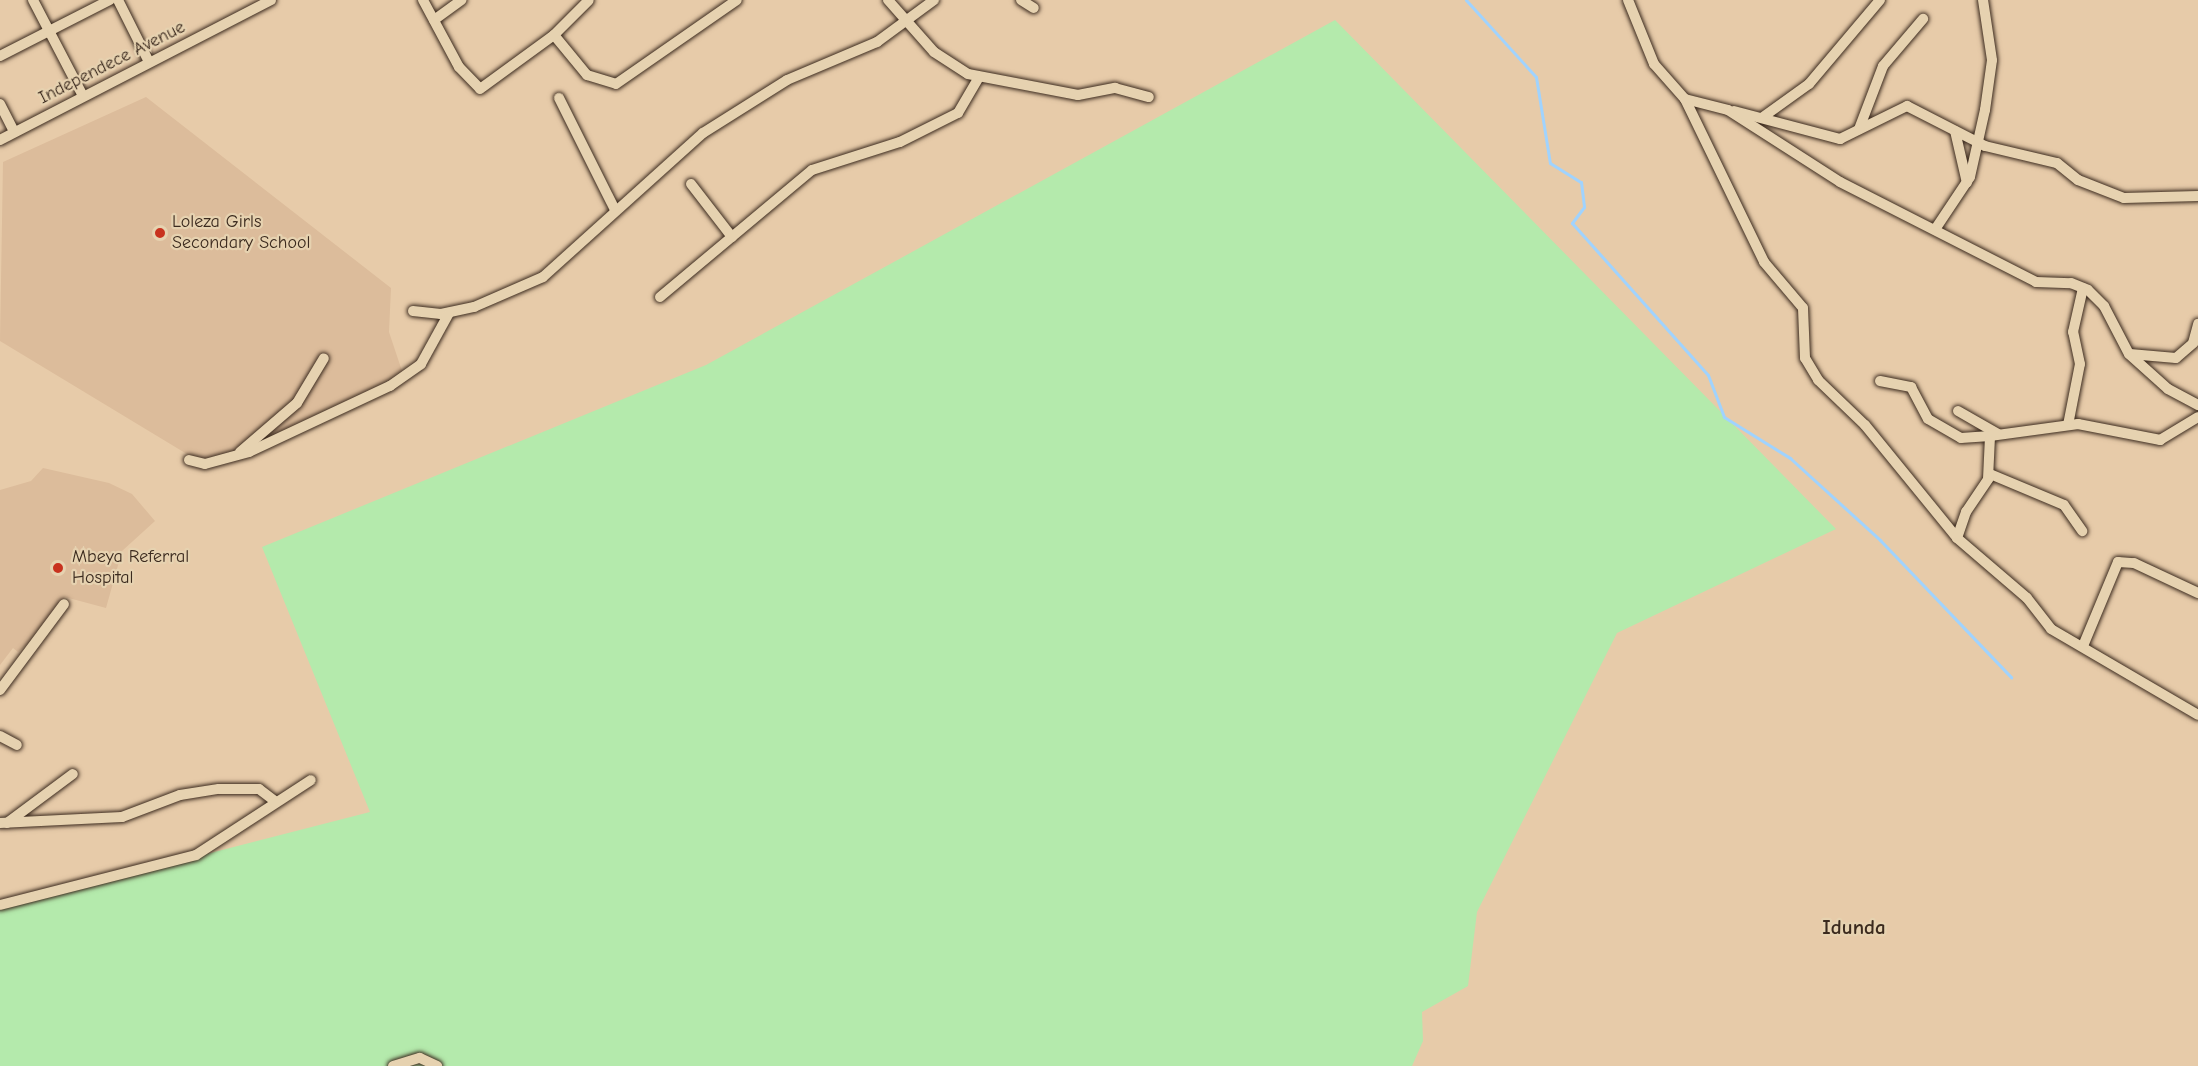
<!DOCTYPE html>
<html>
<head>
<meta charset="utf-8">
<style>
  body { margin:0 }
  #map { position:relative; width:2198px; height:1066px; overflow:hidden; background:#e7cba9; font-family:"Comic Neue",sans-serif }
  div>[style] { position:absolute }
  [style*='--x'] { left:calc(var(--x)*1px); top:calc(var(--y)*1px); width:calc(var(--w)*1px); rotate:calc(var(--a)*1deg) }
  .built>* { inset:0; background:#dcbc9b }
  .green>* { inset:0; background:#b4eaac }
  .stream>* { height:3px; margin:-1.5px; padding:0 1.5px; transform-origin:1.5px; border-radius:1.5px; background:#a0d3fe }
  .roads { filter:drop-shadow(0 0 2px #3b2a1e) drop-shadow(0 0 2px #3b2a1e) }
  .street>* { height:10px; margin:-5px; padding:0 5px; transform-origin:5px; border-radius:5px; background:#e6d2b0 }
  .dots>* { width:16px; height:16px; translate:-50% -50%; box-sizing:border-box; border:3px solid #e6d2b0; border-radius:50% }
  span { translate:-50% -50%; white-space:nowrap; text-align:center; line-height:1.15; -webkit-text-stroke:4.5px #e6d2b0; paint-order:stroke }
  .street-label { font-size:18px; color:#3b2a1e }
  .poi-label { font-size:18px; color:#3b2a1e }
  .left { translate:0 -50%; text-align:left }
  .quarter-label { font-size:21px; color:#3b2a1e; font-weight:700 }
</style>
</head>
<body>
<div id="map">
  <div class="built">
    <div style="clip-path:polygon(146px 97px,391px 288px,389px 332px,403px 374px,210px 468px,0 341px,3px 162px)"></div>
    <div style="clip-path:polygon(43px 468px,109px 483px,132px 494px,155px 521px,122px 551px,106px 608px,65px 597px,32px 640px,18px 652px,13px 648px,0 665px,0 490px,31px 481px)"></div>
  </div>
  <div class="green">
    <div style="clip-path:polygon(1335px 20px,1836px 529px,1617px 633px,1477px 912px,1468px 986px,1422px 1012px,1423px 1041px,1412px 1066px,0 1066px,0 907px,370px 812px,262px 547px,706px 365px)"></div>
  </div>
  <div class="stream">
    <div style="--x:1466;--y:0;--w:104;--a:47.7"></div>
    <div style="--x:1536;--y:77;--w:87;--a:80.8"></div>
    <div style="--x:1550;--y:163;--w:36;--a:32"></div>
    <div style="--x:1581;--y:182;--w:25;--a:83"></div>
    <div style="--x:1584;--y:207;--w:20;--a:127"></div>
    <div style="--x:1572;--y:223;--w:204;--a:48.2"></div>
    <div style="--x:1708;--y:375;--w:45;--a:69.1"></div>
    <div style="--x:1724;--y:417;--w:78;--a:31.8"></div>
    <div style="--x:1790;--y:458;--w:122;--a:42.3"></div>
    <div style="--x:1880;--y:540;--w:190;--a:46.3"></div>
  </div>
  <div class="roads">
    <div class="street">
      <div style="--x:33;--y:0;--w:108;--a:62.5"></div>
      <div style="--x:118;--y:0;--w:69;--a:63.4"></div>
      <div style="--x:423;--y:0;--w:76;--a:61.8"></div>
      <div style="--x:459;--y:67;--w:30;--a:46"></div>
      <div style="--x:480;--y:89;--w:92;--a:-36.1"></div>
      <div style="--x:554;--y:35;--w:49;--a:-45"></div>
      <div style="--x:888;--y:0;--w:69;--a:48.5"></div>
      <div style="--x:934;--y:52;--w:40;--a:32.9"></div>
      <div style="--x:968;--y:74;--w:112;--a:10.8"></div>
      <div style="--x:1078;--y:95;--w:38;--a:-11"></div>
      <div style="--x:1115;--y:88;--w:35;--a:15"></div>
      <div style="--x:1021;--y:0;--w:15;--a:32"></div>
      <div style="--x:1628;--y:0;--w:69;--a:67.9"></div>
      <div style="--x:1654;--y:64;--w:47;--a:48.5"></div>
      <div style="--x:1685;--y:99;--w:44;--a:14.3"></div>
      <div style="--x:1728;--y:110;--w:133;--a:32.7"></div>
      <div style="--x:1840;--y:182;--w:220;--a:27"></div>
      <div style="--x:2036;--y:282;--w:35;--a:2"></div>
      <div style="--x:2071;--y:283;--w:18;--a:22"></div>
      <div style="--x:2088;--y:290;--w:23;--a:45"></div>
      <div style="--x:2104;--y:306;--w:54;--a:62.5"></div>
      <div style="--x:2129;--y:354;--w:52;--a:41.9"></div>
      <div style="--x:2168;--y:389;--w:34;--a:28"></div>
      <div style="--x:434;--y:20;--w:34;--a:-36"></div>
      <div style="--x:554;--y:35;--w:52;--a:50.5"></div>
      <div style="--x:587;--y:75;--w:30;--a:17"></div>
      <div style="--x:616;--y:84;--w:147;--a:-34.8"></div>
      <div style="--x:0;--y:56;--w:123;--a:-27"></div>
      <div style="--x:559;--y:98;--w:125;--a:63.4"></div>
      <div style="--x:1685;--y:99;--w:181;--a:64.1"></div>
      <div style="--x:1764;--y:262;--w:60;--a:49.7"></div>
      <div style="--x:1803;--y:308;--w:50;--a:87.7"></div>
      <div style="--x:1805;--y:358;--w:26;--a:59"></div>
      <div style="--x:1818;--y:380;--w:65;--a:43.8"></div>
      <div style="--x:1865;--y:425;--w:146;--a:50.8"></div>
      <div style="--x:1957;--y:538;--w:92;--a:40.6"></div>
      <div style="--x:2027;--y:598;--w:39;--a:52"></div>
      <div style="--x:2051;--y:629;--w:170;--a:30.3"></div>
      <div style="--x:0;--y:104;--w:31;--a:63"></div>
      <div style="--x:1734;--y:111;--w:110;--a:14.8"></div>
      <div style="--x:1840;--y:139;--w:75;--a:-26.2"></div>
      <div style="--x:1907;--y:106;--w:88;--a:27.1"></div>
      <div style="--x:1985;--y:146;--w:74;--a:13.3"></div>
      <div style="--x:2057;--y:163;--w:27;--a:39"></div>
      <div style="--x:2078;--y:180;--w:49;--a:21.4"></div>
      <div style="--x:2124;--y:198;--w:74;--a:-1.5"></div>
      <div style="--x:1763;--y:117;--w:57;--a:-35.7"></div>
      <div style="--x:1809;--y:84;--w:110;--a:-49.8"></div>
      <div style="--x:1859;--y:129;--w:67;--a:-69.1"></div>
      <div style="--x:1883;--y:66;--w:62;--a:-49.6"></div>
      <div style="--x:1955;--y:131;--w:53;--a:77"></div>
      <div style="--x:0;--y:140;--w:305;--a:-27.3"></div>
      <div style="--x:691;--y:184;--w:67;--a:52.3"></div>
      <div style="--x:1936;--y:228;--w:61;--a:-56.3"></div>
      <div style="--x:1970;--y:177;--w:69;--a:-77.4"></div>
      <div style="--x:1985;--y:110;--w:50;--a:-82"></div>
      <div style="--x:1992;--y:60;--w:61;--a:-98.5"></div>
      <div style="--x:660;--y:297;--w:198;--a:-39.9"></div>
      <div style="--x:812;--y:170;--w:92;--a:-17.7"></div>
      <div style="--x:900;--y:142;--w:65;--a:-26.6"></div>
      <div style="--x:958;--y:113;--w:42;--a:-59.7"></div>
      <div style="--x:413;--y:311;--w:28;--a:6"></div>
      <div style="--x:441;--y:314;--w:34;--a:-12"></div>
      <div style="--x:474;--y:307;--w:75;--a:-23.5"></div>
      <div style="--x:543;--y:277;--w:215;--a:-42"></div>
      <div style="--x:703;--y:133;--w:99;--a:-32.2"></div>
      <div style="--x:787;--y:80;--w:98;--a:-22.9"></div>
      <div style="--x:877;--y:42;--w:71;--a:-36.4"></div>
      <div style="--x:2130;--y:354;--w:46;--a:5"></div>
      <div style="--x:2176;--y:358;--w:23;--a:-41"></div>
      <div style="--x:2193;--y:343;--w:20;--a:-75"></div>
      <div style="--x:1880;--y:381;--w:32;--a:11"></div>
      <div style="--x:1911;--y:387;--w:36;--a:62"></div>
      <div style="--x:1928;--y:419;--w:38;--a:30"></div>
      <div style="--x:1961;--y:438;--w:29;--a:-4"></div>
      <div style="--x:1958;--y:411;--w:46;--a:29.9"></div>
      <div style="--x:2068;--y:425;--w:62;--a:-78.9"></div>
      <div style="--x:2080;--y:364;--w:33;--a:-102"></div>
      <div style="--x:2073;--y:332;--w:45;--a:-77.2"></div>
      <div style="--x:240;--y:452;--w:75;--a:-40.7"></div>
      <div style="--x:297;--y:403;--w:52;--a:-59"></div>
      <div style="--x:189;--y:460;--w:16;--a:14"></div>
      <div style="--x:205;--y:464;--w:46;--a:-15.3"></div>
      <div style="--x:249;--y:452;--w:156;--a:-25.1"></div>
      <div style="--x:390;--y:386;--w:38;--a:-35"></div>
      <div style="--x:421;--y:364;--w:58;--a:-61.2"></div>
      <div style="--x:1990;--y:474;--w:80;--a:22.7"></div>
      <div style="--x:2064;--y:505;--w:32;--a:55"></div>
      <div style="--x:1957;--y:538;--w:28;--a:-71"></div>
      <div style="--x:1966;--y:512;--w:40;--a:-56"></div>
      <div style="--x:1988;--y:479;--w:43;--a:-87.3"></div>
      <div style="--x:1990;--y:436;--w:89;--a:-7.8"></div>
      <div style="--x:2078;--y:424;--w:84;--a:11"></div>
      <div style="--x:2160;--y:440;--w:44;--a:-31.2"></div>
      <div style="--x:2083;--y:646;--w:91;--a:-67.4"></div>
      <div style="--x:2118;--y:562;--w:16;--a:4"></div>
      <div style="--x:2134;--y:563;--w:71;--a:25.1"></div>
      <div style="--x:0;--y:690;--w:107;--a:-53.3"></div>
      <div style="--x:0;--y:736;--w:19;--a:28"></div>
      <div style="--x:0;--y:823;--w:122;--a:-2.8"></div>
      <div style="--x:122;--y:817;--w:62;--a:-20.8"></div>
      <div style="--x:180;--y:795;--w:39;--a:-9"></div>
      <div style="--x:219;--y:789;--w:40;--a:0"></div>
      <div style="--x:259;--y:789;--w:21;--a:37"></div>
      <div style="--x:7;--y:823;--w:82;--a:-36.6"></div>
      <div style="--x:0;--y:905;--w:202;--a:-14.3"></div>
      <div style="--x:196;--y:855;--w:137;--a:-33.1"></div>
      <div style="--x:393;--y:1066;--w:28;--a:-17"></div>
      <div style="--x:420;--y:1058;--w:19;--a:25"></div>
    </div>
  </div>
  <div class="dots">
    <div style="left:160px;top:233px;background:#c8321e"></div>
    <div style="left:58px;top:568px;background:#c8321e"></div>
  </div>
  <div class="street-label">
    <span style="left:112px;top:63px;rotate:-27deg">Independece Avenue</span>
  </div>
  <div class="poi-label">
    <span class="left" style="left:172px;top:233px">Loleza Girls<br>Secondary School</span>
    <span class="left" style="left:72px;top:568px">Mbeya Referral<br>Hospital</span>
  </div>
  <div class="quarter-label">
    <span style="left:1854px;top:927px">Idunda</span>
  </div>
</div>
</body>
</html>
